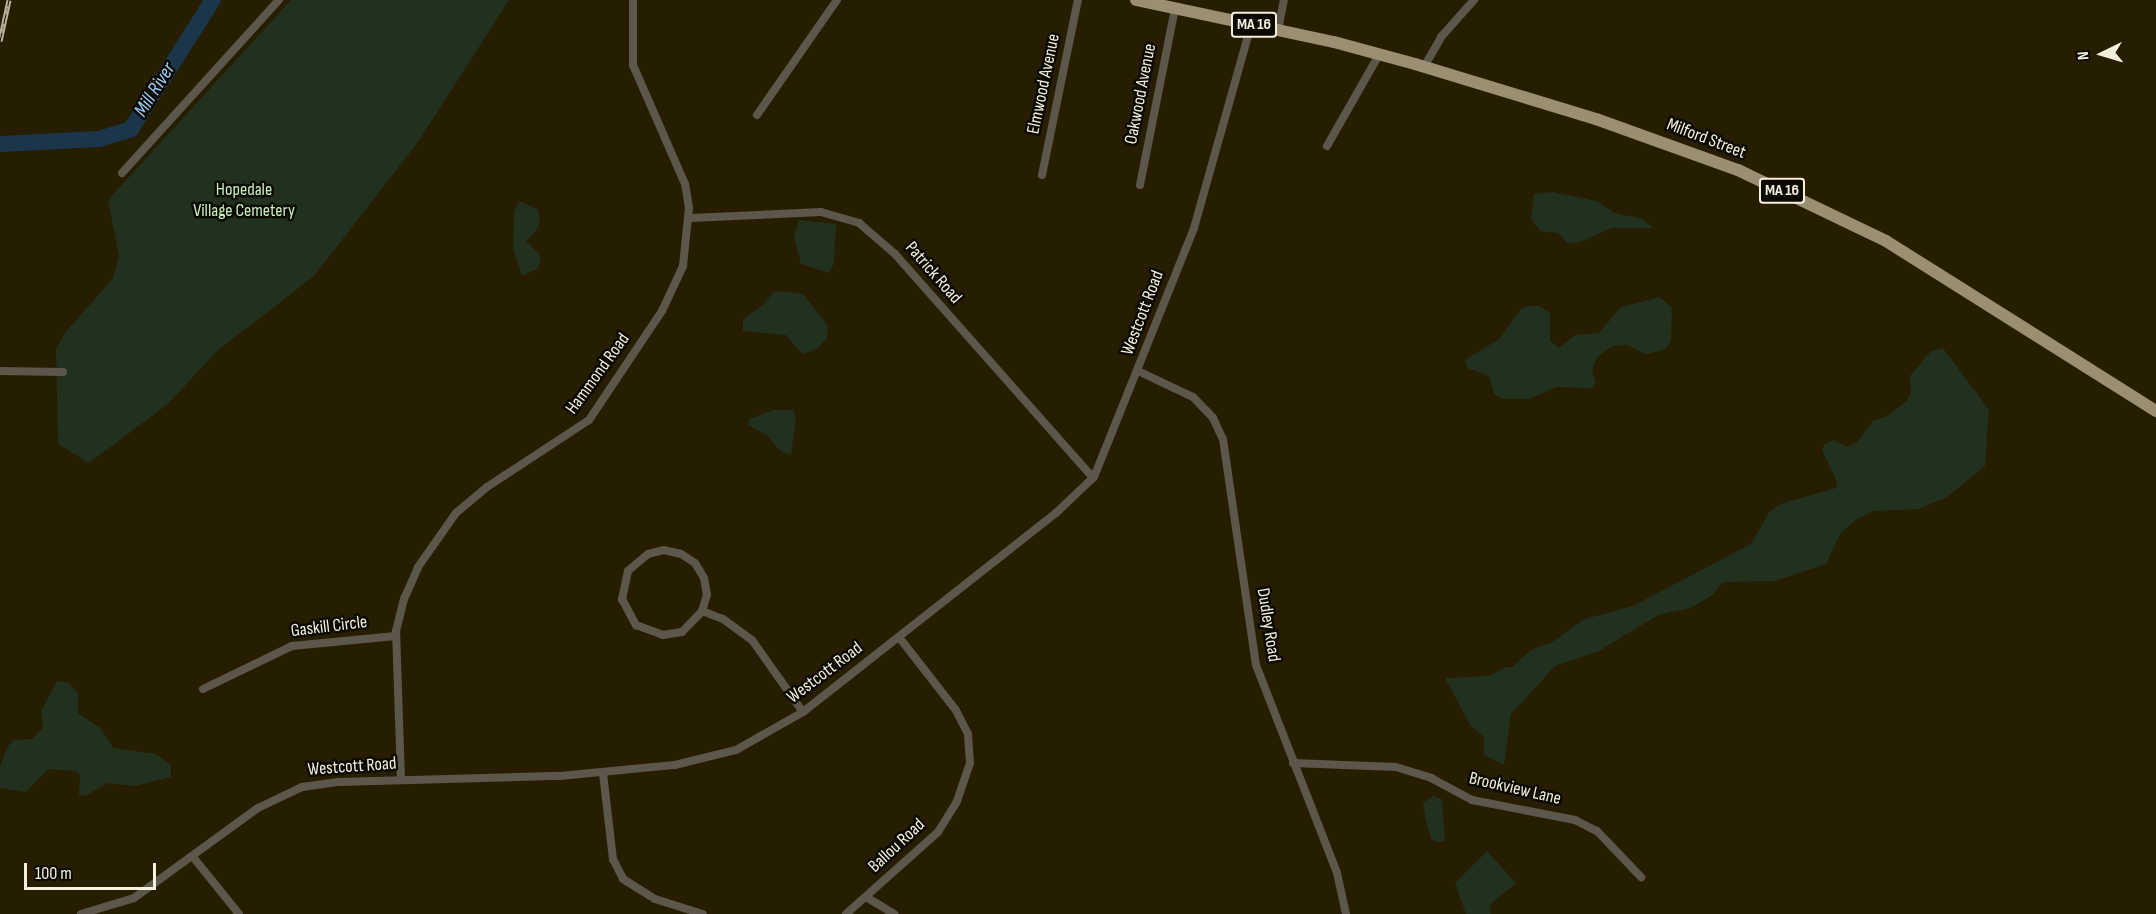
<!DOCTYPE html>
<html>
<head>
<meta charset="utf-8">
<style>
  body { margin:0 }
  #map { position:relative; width:2156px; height:914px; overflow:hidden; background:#271e01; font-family:"Sofia Sans Condensed",sans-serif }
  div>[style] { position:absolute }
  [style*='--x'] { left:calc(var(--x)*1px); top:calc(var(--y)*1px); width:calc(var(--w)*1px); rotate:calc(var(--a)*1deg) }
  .green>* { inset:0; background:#21311d }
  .river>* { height:16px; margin:-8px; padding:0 8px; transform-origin:8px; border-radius:8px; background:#1b354b }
  .street>* { height:8px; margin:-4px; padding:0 4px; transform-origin:4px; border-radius:4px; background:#5c574a }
  .primary>* { height:12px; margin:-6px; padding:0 6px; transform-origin:6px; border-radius:6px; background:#9a8e73 }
  .rail>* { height:5px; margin-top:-2.5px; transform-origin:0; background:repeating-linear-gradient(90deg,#0c0901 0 9px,#b9b39d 0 18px); box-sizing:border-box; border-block:2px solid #b9b39d }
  span { translate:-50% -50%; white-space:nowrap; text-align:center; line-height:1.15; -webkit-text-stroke:5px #0c0901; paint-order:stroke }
  .shield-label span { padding:2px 4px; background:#0c0901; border:2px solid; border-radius:4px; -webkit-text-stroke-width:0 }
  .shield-label { font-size:16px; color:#f5f0de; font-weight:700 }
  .street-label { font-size:18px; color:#f5f0de }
  .park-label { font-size:18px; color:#c7f1be }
  .water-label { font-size:20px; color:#9ed0fc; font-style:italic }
  .north { position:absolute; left:2072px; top:24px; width:60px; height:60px; -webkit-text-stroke:4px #0c0901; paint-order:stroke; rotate:265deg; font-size:16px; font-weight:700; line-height:24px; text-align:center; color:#f5f0de }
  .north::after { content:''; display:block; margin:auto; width:21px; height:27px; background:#f5f0de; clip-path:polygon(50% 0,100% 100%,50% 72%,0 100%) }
  .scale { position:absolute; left:24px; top:863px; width:132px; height:27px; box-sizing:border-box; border:3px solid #f5f0de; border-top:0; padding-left:8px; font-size:18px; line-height:21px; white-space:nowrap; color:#f5f0de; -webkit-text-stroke:4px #0c0901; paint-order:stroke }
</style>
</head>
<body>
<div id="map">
  <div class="green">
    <div style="clip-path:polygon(291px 0,509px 0,418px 142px,314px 276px,217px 351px,168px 404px,89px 463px,58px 444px,56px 349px,65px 333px,113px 278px,119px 256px,108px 200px)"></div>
    <div style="clip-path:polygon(1553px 192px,1596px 201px,1615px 213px,1643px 219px,1653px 228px,1612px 228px,1580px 242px,1567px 243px,1558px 233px,1541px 231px,1531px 219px,1534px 194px)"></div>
    <div style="clip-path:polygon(519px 201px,537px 209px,540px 217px,538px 228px,526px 241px,539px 254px,541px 261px,537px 269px,522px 276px,513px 249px,514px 212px)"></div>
    <div style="clip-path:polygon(799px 220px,836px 224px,834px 263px,829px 273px,801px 264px,794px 237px)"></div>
    <div style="clip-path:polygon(784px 291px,803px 294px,828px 326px,827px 338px,818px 348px,802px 354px,786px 335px,743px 331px,743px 319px,764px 304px,773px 292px)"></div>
    <div style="clip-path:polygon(1660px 297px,1672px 308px,1671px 341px,1664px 350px,1645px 354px,1628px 345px,1612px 346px,1597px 357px,1592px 371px,1596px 383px,1592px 388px,1556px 387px,1529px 399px,1504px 399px,1494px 394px,1489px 376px,1467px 368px,1465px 360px,1499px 339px,1521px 309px,1528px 306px,1539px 306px,1550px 313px,1550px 341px,1559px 348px,1575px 335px,1599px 333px,1621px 307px)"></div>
    <div style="clip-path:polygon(1943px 348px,1989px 410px,1985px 466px,1946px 498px,1918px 509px,1873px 511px,1854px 521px,1840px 534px,1826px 564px,1775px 581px,1722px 582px,1713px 595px,1690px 608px,1658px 615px,1599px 651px,1555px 666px,1511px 714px,1504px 765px,1484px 755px,1484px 737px,1471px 726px,1445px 678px,1489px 676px,1506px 667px,1512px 667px,1531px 650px,1552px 642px,1585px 619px,1633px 606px,1751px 544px,1770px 511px,1783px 503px,1836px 488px,1837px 482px,1822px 450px,1825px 444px,1834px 440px,1847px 447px,1857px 442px,1873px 421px,1887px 416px,1907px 401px,1911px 392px,1910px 376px,1931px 351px)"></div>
    <div style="clip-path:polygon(773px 410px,793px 410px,796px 418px,791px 455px,780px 451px,767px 435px,748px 425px,749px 419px)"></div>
    <div style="clip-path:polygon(57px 681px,69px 683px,78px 693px,78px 713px,100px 728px,113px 748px,156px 754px,171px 765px,171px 777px,134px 786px,108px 783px,85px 796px,79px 795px,80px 775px,76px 771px,48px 769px,26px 792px,0 788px,0 767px,7px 748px,13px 740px,32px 739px,43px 728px,41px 711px)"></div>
    <div style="clip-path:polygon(1433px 796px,1442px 799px,1445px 841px,1436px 842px,1431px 838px,1426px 821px,1423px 803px)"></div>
    <div style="clip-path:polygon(1487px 851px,1516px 883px,1490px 905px,1491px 914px,1466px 914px,1455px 883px)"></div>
  </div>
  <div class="river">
    <div style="--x:0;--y:144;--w:99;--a:-2.9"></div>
    <div style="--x:99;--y:139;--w:34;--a:-17"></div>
    <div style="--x:131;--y:129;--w:153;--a:-57.6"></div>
  </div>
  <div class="street">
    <div style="--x:1278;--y:30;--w:31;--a:-79"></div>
    <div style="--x:1424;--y:67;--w:34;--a:-60"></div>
    <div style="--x:1441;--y:37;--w:50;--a:-48.3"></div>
    <div style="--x:757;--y:115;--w:140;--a:-55.2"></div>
    <div style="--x:1327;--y:146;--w:105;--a:-60.3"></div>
    <div style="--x:122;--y:173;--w:234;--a:-47.8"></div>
    <div style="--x:1042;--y:175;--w:179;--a:-78.4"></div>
    <div style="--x:1140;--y:185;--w:180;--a:-78.8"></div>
    <div style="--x:690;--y:218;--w:131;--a:-2.6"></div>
    <div style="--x:821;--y:212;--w:40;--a:16"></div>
    <div style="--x:859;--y:223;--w:48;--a:40.7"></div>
    <div style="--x:895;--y:254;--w:299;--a:48.5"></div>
    <div style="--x:0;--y:371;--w:63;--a:0.9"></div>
    <div style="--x:1138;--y:371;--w:61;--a:25.3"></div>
    <div style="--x:1193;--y:397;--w:29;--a:46"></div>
    <div style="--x:1213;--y:418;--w:23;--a:65"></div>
    <div style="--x:1223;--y:439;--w:228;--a:81.7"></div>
    <div style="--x:1256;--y:665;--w:223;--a:68.7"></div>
    <div style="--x:1337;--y:873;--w:42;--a:77.6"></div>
    <div style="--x:702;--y:611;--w:17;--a:-73"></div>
    <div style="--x:707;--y:595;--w:17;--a:-100"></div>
    <div style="--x:704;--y:578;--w:17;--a:-121"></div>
    <div style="--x:695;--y:563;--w:17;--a:-147"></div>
    <div style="--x:681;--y:554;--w:17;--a:-167"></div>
    <div style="--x:664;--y:550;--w:16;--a:166"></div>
    <div style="--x:648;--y:554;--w:26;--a:140"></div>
    <div style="--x:628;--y:571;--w:29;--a:102"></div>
    <div style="--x:622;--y:599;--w:30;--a:62"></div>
    <div style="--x:636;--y:625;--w:29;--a:20"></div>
    <div style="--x:663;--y:635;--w:19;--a:-9"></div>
    <div style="--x:682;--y:632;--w:29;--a:-46"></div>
    <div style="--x:702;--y:611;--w:22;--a:21"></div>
    <div style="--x:723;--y:619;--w:36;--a:36"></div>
    <div style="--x:752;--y:640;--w:88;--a:54.7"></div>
    <div style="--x:203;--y:689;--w:99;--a:-25.8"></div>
    <div style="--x:292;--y:646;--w:104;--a:-5.5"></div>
    <div style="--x:1293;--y:763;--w:103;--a:2.2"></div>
    <div style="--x:1396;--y:767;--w:37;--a:17"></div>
    <div style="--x:1431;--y:778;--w:47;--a:28.2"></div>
    <div style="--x:1472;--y:800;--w:105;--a:11"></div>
    <div style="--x:1575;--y:820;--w:25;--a:27"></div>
    <div style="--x:1597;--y:831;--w:64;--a:46.3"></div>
    <div style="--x:603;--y:773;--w:87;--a:83.4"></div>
    <div style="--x:613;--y:859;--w:22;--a:63"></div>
    <div style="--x:623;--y:879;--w:38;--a:32"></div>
    <div style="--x:655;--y:899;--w:50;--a:17.4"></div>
    <div style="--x:401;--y:780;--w:149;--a:-91.9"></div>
    <div style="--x:396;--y:631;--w:33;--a:-76"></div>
    <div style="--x:404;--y:599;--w:35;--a:-66"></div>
    <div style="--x:418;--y:567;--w:66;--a:-54.9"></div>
    <div style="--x:456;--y:513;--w:40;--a:-40"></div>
    <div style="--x:487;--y:487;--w:122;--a:-33.3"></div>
    <div style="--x:589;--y:420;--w:131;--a:-56.2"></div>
    <div style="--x:662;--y:311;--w:50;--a:-65"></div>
    <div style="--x:683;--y:266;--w:58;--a:-84.1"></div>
    <div style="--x:689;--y:208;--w:24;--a:-99"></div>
    <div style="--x:685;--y:184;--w:130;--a:-113.6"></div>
    <div style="--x:633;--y:65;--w:65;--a:-90"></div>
    <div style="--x:193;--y:857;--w:73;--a:51.1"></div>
    <div style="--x:866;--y:897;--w:33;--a:31"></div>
    <div style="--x:81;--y:914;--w:55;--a:-16.8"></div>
    <div style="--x:134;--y:898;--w:153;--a:-36"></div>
    <div style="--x:258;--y:808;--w:49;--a:-25.5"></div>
    <div style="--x:302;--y:787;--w:37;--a:-8"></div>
    <div style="--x:339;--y:782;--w:221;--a:-1.6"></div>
    <div style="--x:560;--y:776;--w:116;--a:-5.5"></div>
    <div style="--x:675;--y:765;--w:63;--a:-13.8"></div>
    <div style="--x:736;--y:750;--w:77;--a:-29.6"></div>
    <div style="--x:803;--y:712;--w:322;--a:-38.2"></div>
    <div style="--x:1056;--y:513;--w:52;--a:-43.5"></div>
    <div style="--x:1094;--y:477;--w:268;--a:-68.1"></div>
    <div style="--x:1194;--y:228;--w:211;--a:-74.3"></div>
    <div style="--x:846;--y:914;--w:123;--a:-41.7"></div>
    <div style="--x:938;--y:832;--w:36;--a:-58"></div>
    <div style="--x:957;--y:801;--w:40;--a:-71.1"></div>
    <div style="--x:970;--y:763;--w:29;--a:-94"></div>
    <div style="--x:968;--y:734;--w:28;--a:-117"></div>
    <div style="--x:955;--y:709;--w:91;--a:-127.9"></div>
  </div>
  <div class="primary">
    <div style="--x:1136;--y:0;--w:202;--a:12"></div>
    <div style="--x:1334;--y:42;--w:84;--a:15.2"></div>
    <div style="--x:1415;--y:64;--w:189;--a:16.9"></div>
    <div style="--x:1596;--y:119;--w:151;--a:19.8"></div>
    <div style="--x:1738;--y:170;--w:164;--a:25.6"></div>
    <div style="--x:1886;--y:241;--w:319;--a:32.2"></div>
  </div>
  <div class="rail">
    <div style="--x:0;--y:41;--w:42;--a:-77.6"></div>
  </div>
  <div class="shield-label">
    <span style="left:1254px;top:25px">MA 16</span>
    <span style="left:1782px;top:191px">MA 16</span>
  </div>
  <div class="street-label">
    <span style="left:1044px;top:84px;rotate:-78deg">Elmwood Avenue</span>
    <span style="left:1141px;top:94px;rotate:-79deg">Oakwood Avenue</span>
    <span style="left:1706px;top:139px;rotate:21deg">Milford Street</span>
    <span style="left:933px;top:273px;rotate:49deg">Patrick Road</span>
    <span style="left:1143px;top:313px;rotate:-69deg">Westcott Road</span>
    <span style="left:598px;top:374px;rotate:-54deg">Hammond Road</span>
    <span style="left:1268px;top:625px;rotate:81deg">Dudley Road</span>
    <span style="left:329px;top:627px;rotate:-7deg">Gaskill Circle</span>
    <span style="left:825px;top:673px;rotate:-37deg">Westcott Road</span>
    <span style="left:352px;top:767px;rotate:-4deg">Westcott Road</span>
    <span style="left:1515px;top:789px;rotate:13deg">Brookview Lane</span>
    <span style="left:897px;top:846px;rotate:-43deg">Ballou Road</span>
  </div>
  <div class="park-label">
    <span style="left:244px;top:201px">Hopedale<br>Village Cemetery</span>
  </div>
  <div class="water-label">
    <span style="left:155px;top:90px;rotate:-58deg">Mill River</span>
  </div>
  <div class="north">N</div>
  <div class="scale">100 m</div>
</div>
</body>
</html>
